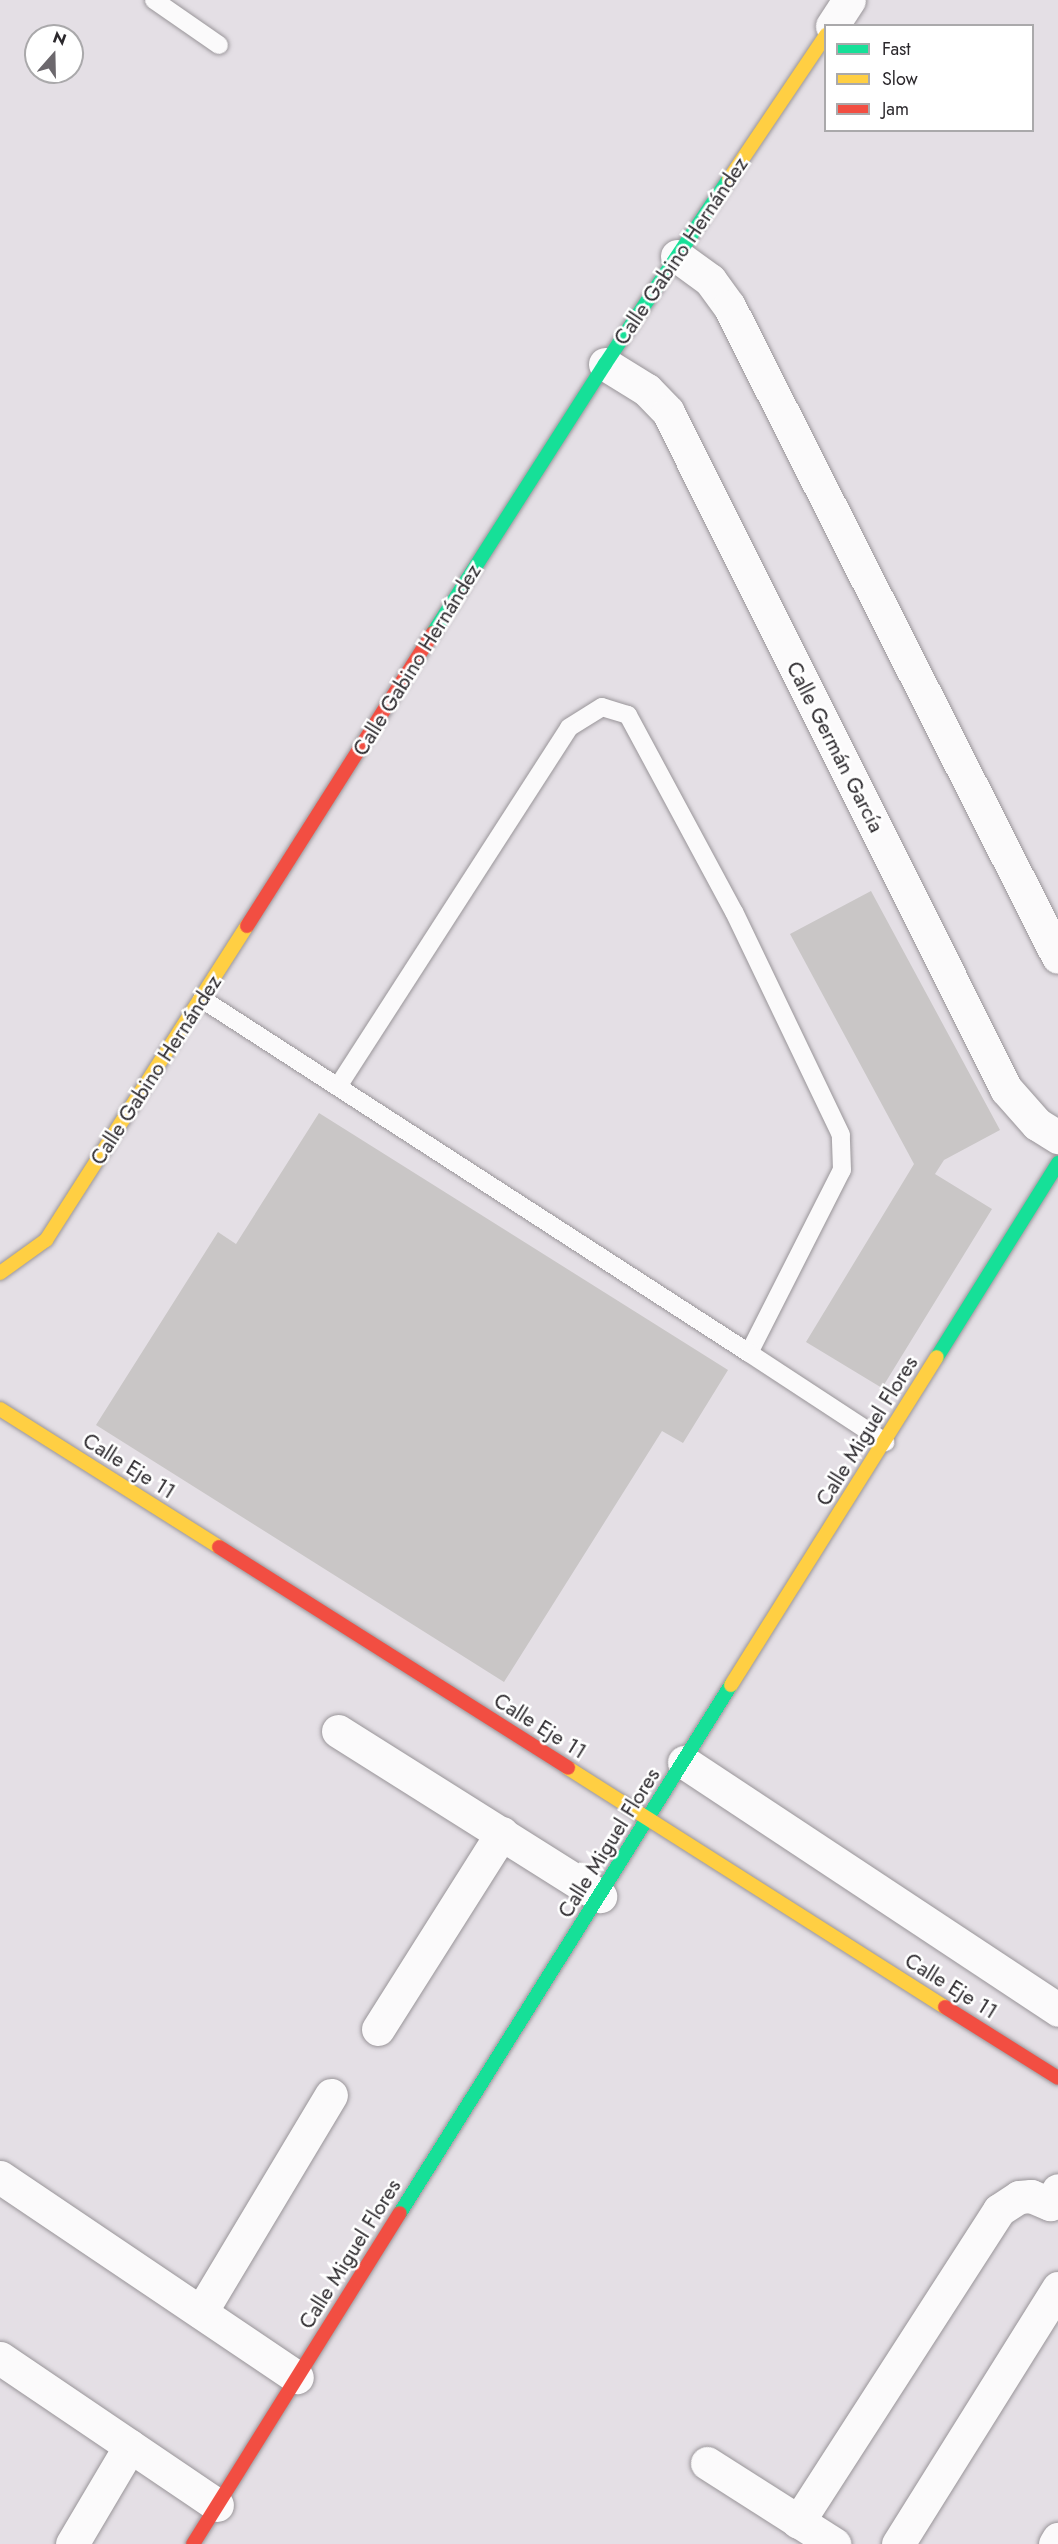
<!DOCTYPE html>
<html>
<head>
<meta charset="utf-8">
<style>
  body { margin:0 }
  #map { position:relative; width:1058px; height:2544px; overflow:hidden; background:#e4dfe5; font-family:Jost,sans-serif }
  div>[style] { position:absolute }
  [style*='--x'] { left:calc(var(--x)*1px); top:calc(var(--y)*1px); width:calc(var(--w)*1px); rotate:calc(var(--a)*1deg) }
  .building>* { inset:0; background:#c9c6c6 }
  .roads { filter:drop-shadow(0 0 2px #999599) drop-shadow(0 0 2px #999599) }
  .lane>* { height:18px; margin:-9px; padding:0 9px; transform-origin:9px; border-radius:9px; background:#fbfafb }
  .street>* { height:33px; margin:-16.5px; padding:0 16.5px; transform-origin:16.5px; border-radius:16.5px; background:#fbfafb }
  .fast>* { height:14px; margin:-7px; padding:0 7px; transform-origin:7px; border-radius:7px; background:#16e098 }
  .slow>* { height:14px; margin:-7px; padding:0 7px; transform-origin:7px; border-radius:7px; background:#ffcf43 }
  .jam>* { height:14px; margin:-7px; padding:0 7px; transform-origin:7px; border-radius:7px; background:#f24e42 }
  span { translate:-50% -50%; white-space:nowrap; text-align:center; line-height:1.15; -webkit-text-stroke:5px #fff; paint-order:stroke }
  .street-label { font-size:21px; color:#2b282c }
  .legend { position:absolute; left:824px; top:24px; width:210px; height:108px; box-sizing:border-box; background:#fff; border:2px solid #aaa9ab; margin:0; padding:8px 10px; list-style:none; font-size:18px; color:#2b282c }
  .legend li { display:flex; align-items:center; gap:12px; height:30px }
  .legend b { width:30px; border:2px solid #aaa9ab }
  .north { position:absolute; left:24px; top:24px; width:60px; height:60px; box-sizing:border-box; background:#fff; border:2px solid #aaa9ab; border-radius:50%; rotate:20deg; font-size:16px; font-weight:700; line-height:24px; text-align:center; color:#2b282c }
  .north::after { content:''; display:block; margin:auto; width:21px; height:27px; background:#6c686d; clip-path:polygon(50% 0,100% 100%,50% 72%,0 100%) }
</style>
</head>
<body>
<div id="map">
  <div class="building">
    <div style="clip-path:polygon(871px 891px,1000px 1130px,944px 1160px,935px 1174px,992px 1209px,882px 1388px,806px 1342px,914px 1164px,790px 934px)"></div>
    <div style="clip-path:polygon(319px 1113px,728px 1370px,683px 1443px,662px 1431px,504px 1682px,96px 1425px,218px 1232px,236px 1244px)"></div>
  </div>
  <div class="roads">
    <div class="lane">
      <div style="--x:154;--y:0;--w:79;--a:34.7"></div>
      <div style="--x:202;--y:999;--w:652;--a:32.91"></div>
      <div style="--x:749;--y:1353;--w:205;--a:-63.1"></div>
      <div style="--x:842;--y:1170;--w:35;--a:-92"></div>
      <div style="--x:841;--y:1135;--w:247;--a:-115.6"></div>
      <div style="--x:734;--y:912;--w:224;--a:-118.3"></div>
      <div style="--x:628;--y:715;--w:27;--a:-163"></div>
      <div style="--x:602;--y:707;--w:39;--a:148"></div>
      <div style="--x:569;--y:728;--w:426;--a:122.8"></div>
      <div style="--x:749;--y:1353;--w:163;--a:33.2"></div>
    </div>
    <div class="street">
      <div style="--x:832;--y:26;--w:31;--a:-57"></div>
      <div style="--x:677;--y:256;--w:41;--a:36"></div>
      <div style="--x:710;--y:280;--w:32;--a:54"></div>
      <div style="--x:729;--y:306;--w:729;--a:63.19"></div>
      <div style="--x:605;--y:364;--w:49;--a:31.8"></div>
      <div style="--x:647;--y:390;--w:30;--a:46"></div>
      <div style="--x:668;--y:412;--w:757;--a:63.47"></div>
      <div style="--x:1006;--y:1089;--w:47;--a:48.5"></div>
      <div style="--x:1037;--y:1124;--w:25;--a:32"></div>
      <div style="--x:338;--y:1731;--w:310;--a:32.2"></div>
      <div style="--x:684;--y:1762;--w:449;--a:33.5"></div>
      <div style="--x:378;--y:2029;--w:232;--a:-57.7"></div>
      <div style="--x:0;--y:2177;--w:358;--a:34"></div>
      <div style="--x:201;--y:2312;--w:253;--a:-59.1"></div>
      <div style="--x:0;--y:2358;--w:262;--a:34.1"></div>
      <div style="--x:707;--y:2463;--w:151;--a:32.5"></div>
      <div style="--x:798;--y:2522;--w:371;--a:-57.2"></div>
      <div style="--x:999;--y:2210;--w:24;--a:-33"></div>
      <div style="--x:1019;--y:2197;--w:12;--a:-5"></div>
      <div style="--x:1031;--y:2196;--w:21;--a:23"></div>
      <div style="--x:1050;--y:2204;--w:16;--a:-60"></div>
      <div style="--x:72;--y:2544;--w:114;--a:-59.4"></div>
      <div style="--x:898;--y:2544;--w:302;--a:-58"></div>
      <div style="--x:1055;--y:2544;--w:6;--a:-59"></div>
    </div>
    <div class="fast">
      <div style="--x:433;--y:633;--w:319;--a:-57.4"></div>
      <div style="--x:605;--y:364;--w:223;--a:-56.2"></div>
      <div style="--x:937;--y:1357;--w:229;--a:-58"></div>
      <div style="--x:400;--y:2213;--w:623;--a:-57.92"></div>
    </div>
    <div class="slow">
      <div style="--x:729;--y:179;--w:174;--a:-56"></div>
      <div style="--x:0;--y:1273;--w:57;--a:-35.7"></div>
      <div style="--x:46;--y:1240;--w:373;--a:-57.4"></div>
      <div style="--x:0;--y:1409;--w:259;--a:32.2"></div>
      <div style="--x:731;--y:1685;--w:387;--a:-57.9"></div>
      <div style="--x:568;--y:1768;--w:446;--a:32.4"></div>
    </div>
    <div class="jam">
      <div style="--x:247;--y:926;--w:347;--a:-57.6"></div>
      <div style="--x:219;--y:1547;--w:413;--a:32.3"></div>
      <div style="--x:945;--y:2007;--w:133;--a:32.1"></div>
      <div style="--x:193;--y:2544;--w:390;--a:-58"></div>
    </div>
  </div>
  <div class="street-label">
    <span style="left:681px;top:251px;rotate:-56deg">Calle Gabino Hernández</span>
    <span style="left:417px;top:660px;rotate:-58deg">Calle Gabino Hernández</span>
    <span style="left:835px;top:747px;rotate:63deg">Calle Germán García</span>
    <span style="left:156px;top:1070px;rotate:-57deg">Calle Gabino Hernández</span>
    <span style="left:867px;top:1431px;rotate:-58deg">Calle Miguel Flores</span>
    <span style="left:129px;top:1466px;rotate:32deg">Calle Eje 11</span>
    <span style="left:540px;top:1726px;rotate:32deg">Calle Eje 11</span>
    <span style="left:609px;top:1843px;rotate:-58deg">Calle Miguel Flores</span>
    <span style="left:951px;top:1986px;rotate:32deg">Calle Eje 11</span>
    <span style="left:350px;top:2254px;rotate:-58deg">Calle Miguel Flores</span>
  </div>
  <ul class="legend">
  <li><b style="height:8px;background:#16e098"></b>Fast</li>
  <li><b style="height:8px;background:#ffcf43"></b>Slow</li>
  <li><b style="height:8px;background:#f24e42"></b>Jam</li>
  </ul>
  <div class="north">N</div>
</div>
</body>
</html>
